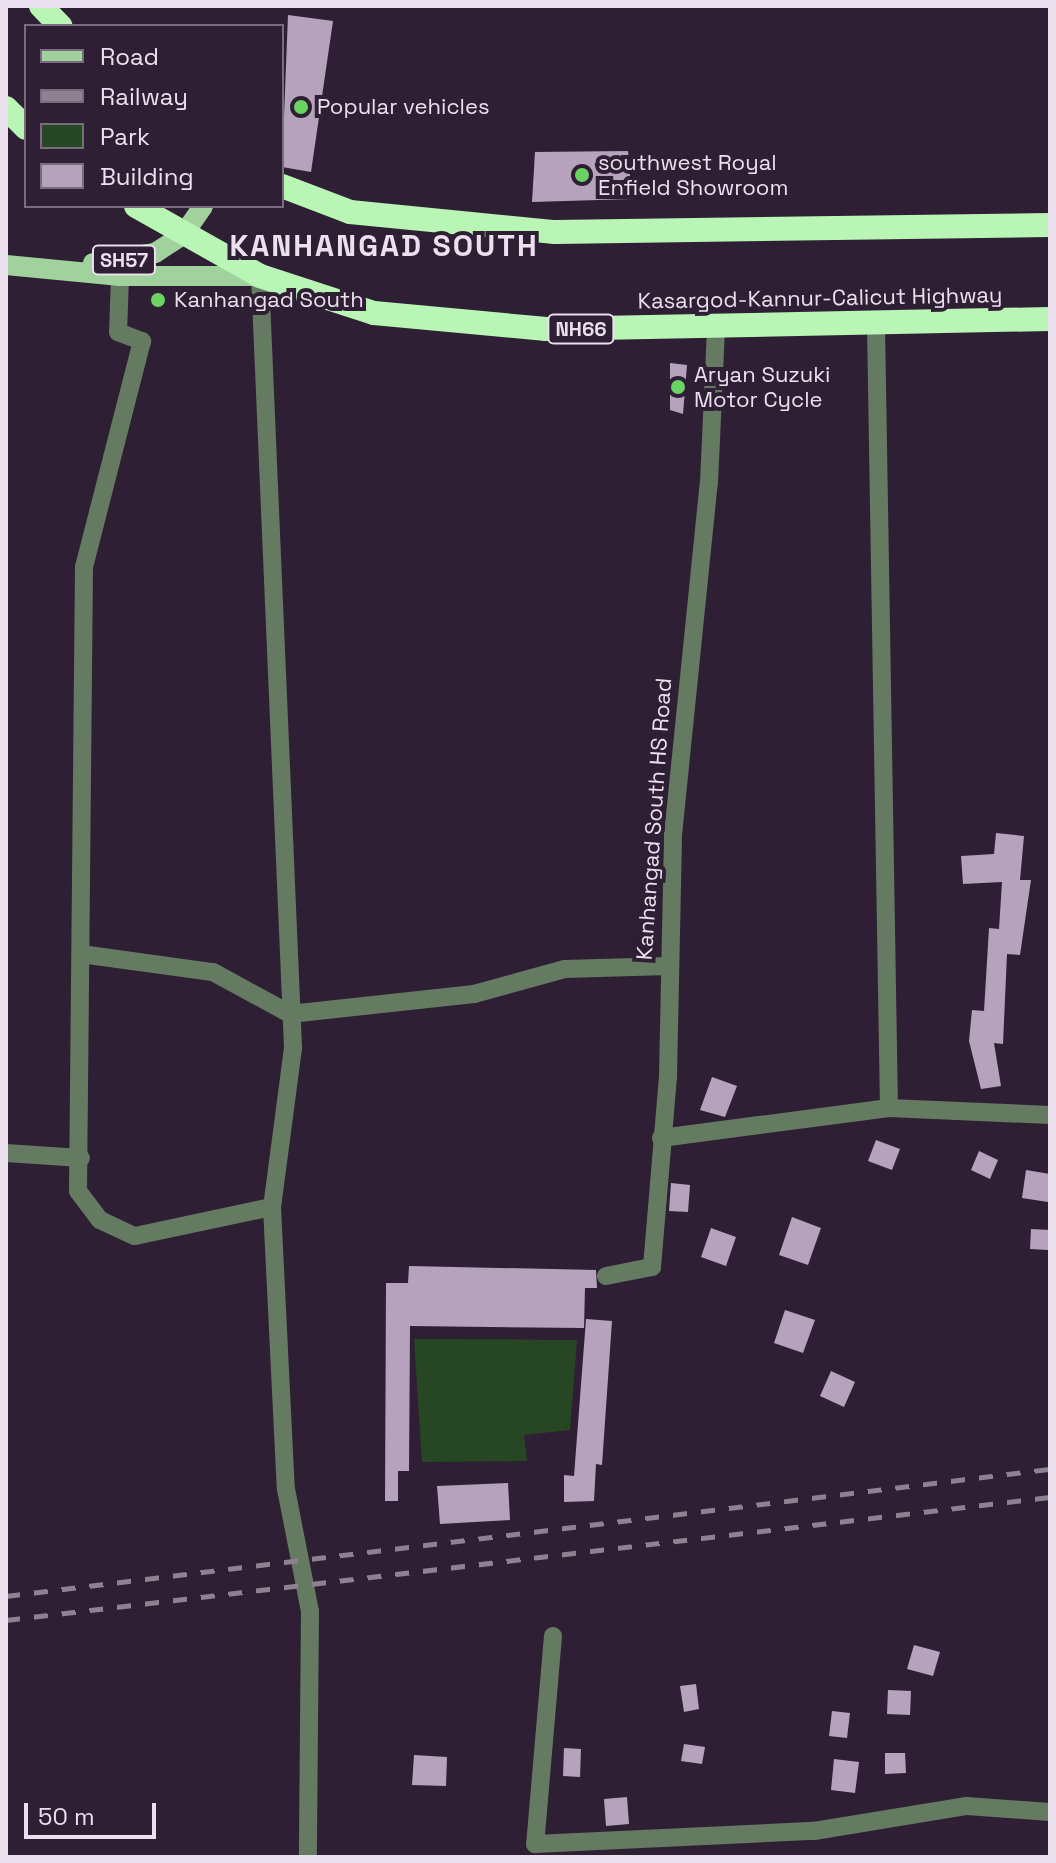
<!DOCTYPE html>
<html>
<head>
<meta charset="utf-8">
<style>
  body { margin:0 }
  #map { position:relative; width:1056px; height:1863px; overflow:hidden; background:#2f1f34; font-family:"Space Grotesk",sans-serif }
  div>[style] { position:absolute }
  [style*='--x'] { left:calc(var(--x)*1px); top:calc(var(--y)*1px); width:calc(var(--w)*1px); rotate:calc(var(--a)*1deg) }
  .green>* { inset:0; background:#274624 }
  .building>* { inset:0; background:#b7a2bd }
  .minor>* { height:18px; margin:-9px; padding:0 9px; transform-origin:9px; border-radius:9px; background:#647b62 }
  .major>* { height:20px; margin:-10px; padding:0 10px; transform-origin:10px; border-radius:10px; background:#a1d29d }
  .highway>* { height:24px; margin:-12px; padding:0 12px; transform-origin:12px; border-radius:12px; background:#b9f5b4 }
  .rail>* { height:5px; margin-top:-2.5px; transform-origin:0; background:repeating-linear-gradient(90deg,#8e8192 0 14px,transparent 0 28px) }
  .dots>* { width:22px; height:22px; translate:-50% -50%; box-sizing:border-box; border:4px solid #2f1f34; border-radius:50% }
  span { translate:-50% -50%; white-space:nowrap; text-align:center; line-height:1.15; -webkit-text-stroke:8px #2f1f34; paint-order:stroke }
  .shield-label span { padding:2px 6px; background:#2f1f34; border:2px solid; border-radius:6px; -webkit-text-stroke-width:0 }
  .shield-label { font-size:20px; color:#ebe0ee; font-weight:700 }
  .poi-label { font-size:22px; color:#ebe0ee }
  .left { translate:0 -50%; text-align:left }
  .street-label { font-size:22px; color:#ebe0ee }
  .district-label { font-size:30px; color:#ebe0ee; font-weight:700; letter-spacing:2px }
  .frame { position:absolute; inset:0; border:8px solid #ebe0ee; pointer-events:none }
  .legend { position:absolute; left:24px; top:24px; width:260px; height:184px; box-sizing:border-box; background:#2f1f34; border:2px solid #7a6c7e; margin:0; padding:10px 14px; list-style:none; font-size:24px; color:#ebe0ee }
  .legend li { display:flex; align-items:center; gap:16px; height:40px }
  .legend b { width:40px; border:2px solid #7a6c7e }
  .scale { position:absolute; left:24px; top:1803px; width:132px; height:36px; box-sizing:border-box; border:4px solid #ebe0ee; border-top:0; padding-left:10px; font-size:24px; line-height:28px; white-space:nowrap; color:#ebe0ee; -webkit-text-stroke:6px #2f1f34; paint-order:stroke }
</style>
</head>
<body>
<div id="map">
  <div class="green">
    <div style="clip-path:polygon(414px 1339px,577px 1340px,570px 1430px,524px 1435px,527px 1461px,422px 1462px)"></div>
  </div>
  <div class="building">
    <div style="clip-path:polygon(288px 15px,333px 21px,311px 172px,282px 167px)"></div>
    <div style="clip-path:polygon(628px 151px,632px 199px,532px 202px,535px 152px)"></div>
    <div style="clip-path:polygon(670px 363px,687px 365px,683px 414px,670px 410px)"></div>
    <div style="clip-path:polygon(996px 833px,1024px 836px,1020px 880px,1031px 880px,1020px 955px,1007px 954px,1003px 1044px,994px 1043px,1001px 1086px,981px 1089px,969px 1041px,972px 1010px,984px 1011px,989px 928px,999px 929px,1002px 882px,963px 884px,961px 856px,994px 854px)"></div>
    <div style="clip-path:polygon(712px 1077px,737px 1086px,725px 1117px,700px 1110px)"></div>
    <div style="clip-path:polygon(876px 1140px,900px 1149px,892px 1170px,868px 1161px)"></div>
    <div style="clip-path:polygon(979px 1151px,998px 1160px,990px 1179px,971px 1170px)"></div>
    <div style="clip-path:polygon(1026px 1170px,1050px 1174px,1048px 1202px,1022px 1198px)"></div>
    <div style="clip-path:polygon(671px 1183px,690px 1185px,688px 1212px,669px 1211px)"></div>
    <div style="clip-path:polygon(792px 1217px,821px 1228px,808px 1265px,779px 1255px)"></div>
    <div style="clip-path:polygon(711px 1228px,736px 1237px,726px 1266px,701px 1257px)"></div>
    <div style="clip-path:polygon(1031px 1229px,1050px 1230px,1048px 1250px,1030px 1249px)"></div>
    <div style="clip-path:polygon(409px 1266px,596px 1270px,597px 1288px,585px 1288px,584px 1328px,410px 1326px,409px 1471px,398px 1471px,398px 1501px,385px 1501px,386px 1283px,408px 1283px)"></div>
    <div style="clip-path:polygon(785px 1310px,815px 1320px,803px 1353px,774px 1343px)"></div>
    <div style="clip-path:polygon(586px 1319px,612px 1321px,602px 1465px,596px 1464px,594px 1501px,564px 1502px,564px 1475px,574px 1476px)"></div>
    <div style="clip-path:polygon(831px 1371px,855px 1382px,844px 1407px,820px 1396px)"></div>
    <div style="clip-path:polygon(508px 1483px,510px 1520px,440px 1524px,437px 1486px)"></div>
    <div style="clip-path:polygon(914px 1645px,940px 1652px,933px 1676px,907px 1669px)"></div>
    <div style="clip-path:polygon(696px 1684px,699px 1709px,684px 1712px,680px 1686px)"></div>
    <div style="clip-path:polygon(888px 1690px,911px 1691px,910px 1715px,887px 1714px)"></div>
    <div style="clip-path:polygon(832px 1711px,850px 1713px,847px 1738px,829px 1736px)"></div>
    <div style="clip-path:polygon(684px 1744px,705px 1747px,702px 1764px,681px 1761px)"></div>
    <div style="clip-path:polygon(564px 1748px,581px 1749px,580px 1777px,563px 1776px)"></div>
    <div style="clip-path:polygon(885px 1753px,905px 1753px,906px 1773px,885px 1774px)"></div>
    <div style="clip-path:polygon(414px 1755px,447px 1757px,446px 1786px,412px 1785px)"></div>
    <div style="clip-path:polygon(834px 1759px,859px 1762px,855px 1793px,831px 1790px)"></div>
    <div style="clip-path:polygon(627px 1797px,629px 1824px,606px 1826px,604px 1799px)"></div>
  </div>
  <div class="minor">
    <div style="--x:120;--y:276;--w:56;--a:92"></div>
    <div style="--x:118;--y:332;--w:26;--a:21"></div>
    <div style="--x:142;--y:341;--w:233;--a:104.4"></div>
    <div style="--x:84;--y:567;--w:624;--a:90.55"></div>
    <div style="--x:78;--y:1191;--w:36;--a:53"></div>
    <div style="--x:100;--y:1220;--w:38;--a:25"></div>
    <div style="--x:135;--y:1236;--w:140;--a:-12"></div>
    <div style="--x:272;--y:1207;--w:282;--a:87.2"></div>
    <div style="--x:286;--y:1489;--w:124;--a:78.9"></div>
    <div style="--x:310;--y:1611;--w:246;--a:90.5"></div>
    <div style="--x:260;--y:276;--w:773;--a:87.55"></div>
    <div style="--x:293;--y:1048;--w:160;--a:97.5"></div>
    <div style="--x:876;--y:325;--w:783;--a:89.05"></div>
    <div style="--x:81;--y:954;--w:133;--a:7.8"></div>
    <div style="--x:213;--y:972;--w:88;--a:28.6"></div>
    <div style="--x:290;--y:1014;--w:185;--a:-6.2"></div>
    <div style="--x:474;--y:994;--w:94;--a:-15.4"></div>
    <div style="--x:565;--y:969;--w:103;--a:-1.7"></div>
    <div style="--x:661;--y:1138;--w:230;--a:-7.5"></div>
    <div style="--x:889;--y:1108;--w:161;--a:2.5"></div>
    <div style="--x:6;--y:1153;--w:75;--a:3.8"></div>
    <div style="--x:606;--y:1276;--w:47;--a:-11.1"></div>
    <div style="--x:652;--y:1267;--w:192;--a:-85.2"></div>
    <div style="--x:668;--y:1076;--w:241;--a:-88.8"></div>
    <div style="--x:673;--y:835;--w:354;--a:-84.2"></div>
    <div style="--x:709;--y:483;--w:155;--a:-87.4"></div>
    <div style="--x:553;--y:1636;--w:209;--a:94.9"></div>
    <div style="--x:535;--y:1844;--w:279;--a:-2.7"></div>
    <div style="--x:814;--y:1831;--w:155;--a:-9.3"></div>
    <div style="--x:967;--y:1806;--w:83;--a:4.1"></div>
  </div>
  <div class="major">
    <div style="--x:93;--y:263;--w:63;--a:-9.2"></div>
    <div style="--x:155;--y:253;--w:33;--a:-33"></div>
    <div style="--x:183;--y:235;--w:35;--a:-55"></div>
    <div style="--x:6;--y:265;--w:115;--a:5.5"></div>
    <div style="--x:120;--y:276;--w:140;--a:0"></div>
  </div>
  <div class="highway">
    <div style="--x:41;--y:6;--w:28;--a:46"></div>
    <div style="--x:6;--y:108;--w:28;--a:45"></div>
    <div style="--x:282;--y:186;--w:73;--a:20.9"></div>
    <div style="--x:350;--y:212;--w:206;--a:5.6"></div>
    <div style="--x:555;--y:232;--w:495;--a:-0.8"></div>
    <div style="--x:136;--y:206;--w:142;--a:29.4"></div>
    <div style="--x:260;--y:276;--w:120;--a:18"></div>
    <div style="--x:374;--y:313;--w:173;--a:5.3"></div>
    <div style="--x:546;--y:329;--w:504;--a:-1.14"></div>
  </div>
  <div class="rail">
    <div style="--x:6;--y:1596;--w:1052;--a:-6.94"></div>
    <div style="--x:6;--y:1620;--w:1051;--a:-6.72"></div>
  </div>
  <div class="dots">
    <div style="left:301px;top:107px;background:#6ad363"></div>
    <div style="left:582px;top:175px;background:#6ad363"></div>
    <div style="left:158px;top:300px;background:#6ad363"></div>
    <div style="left:678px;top:387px;background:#6ad363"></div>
  </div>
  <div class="shield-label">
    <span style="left:124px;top:260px">SH57</span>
    <span style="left:581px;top:329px">NH66</span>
  </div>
  <div class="poi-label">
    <span class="left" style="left:317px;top:107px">Popular vehicles</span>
    <span class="left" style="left:598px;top:175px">southwest Royal<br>Enfield Showroom</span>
    <span class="left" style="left:174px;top:300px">Kanhangad South</span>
    <span class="left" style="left:694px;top:387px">Aryan Suzuki<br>Motor Cycle</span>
  </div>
  <div class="street-label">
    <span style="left:820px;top:298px;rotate:-1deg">Kasargod-Kannur-Calicut Highway</span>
    <span style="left:654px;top:819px;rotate:-86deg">Kanhangad South HS Road</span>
  </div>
  <div class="district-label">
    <span style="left:384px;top:246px">KANHANGAD SOUTH</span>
  </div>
  <div class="frame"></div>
  <ul class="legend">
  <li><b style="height:10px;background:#a1d29d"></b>Road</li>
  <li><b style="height:10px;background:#8e8192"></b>Railway</li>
  <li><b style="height:22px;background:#274624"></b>Park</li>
  <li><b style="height:22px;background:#b7a2bd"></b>Building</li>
  </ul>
  <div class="scale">50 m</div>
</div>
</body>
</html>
